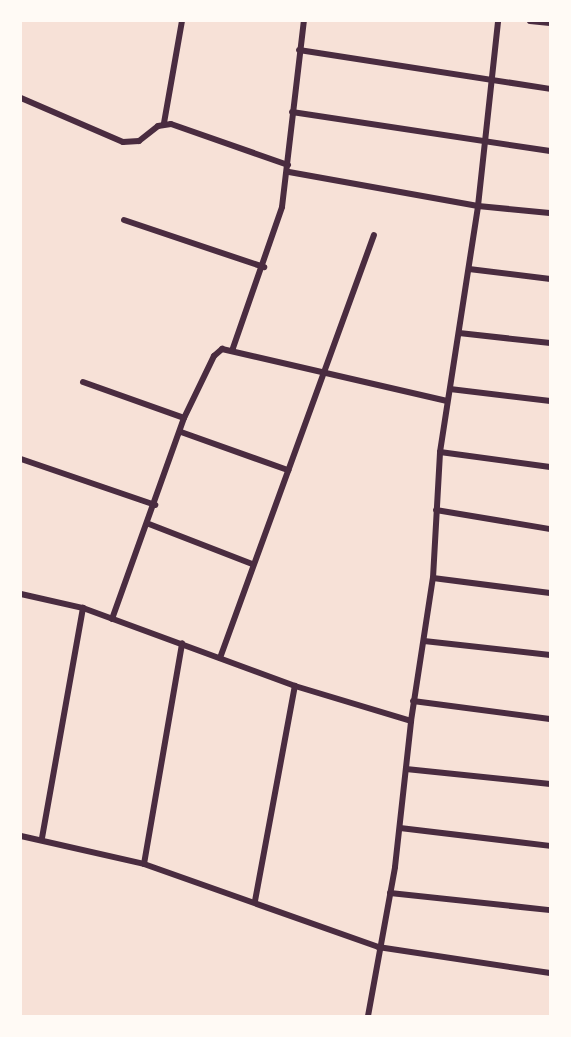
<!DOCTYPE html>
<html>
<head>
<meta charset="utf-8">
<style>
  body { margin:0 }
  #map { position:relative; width:571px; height:1037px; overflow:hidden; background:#f7e1d7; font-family:"Golos Text",sans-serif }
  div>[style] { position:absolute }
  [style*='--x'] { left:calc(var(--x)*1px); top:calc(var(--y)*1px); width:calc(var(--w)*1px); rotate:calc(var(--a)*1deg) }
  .minor>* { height:6px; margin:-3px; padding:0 3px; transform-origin:3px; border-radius:3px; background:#4a2c40 }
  span { translate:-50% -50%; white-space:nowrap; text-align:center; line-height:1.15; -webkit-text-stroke:6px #fffaf5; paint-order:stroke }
  .frame { position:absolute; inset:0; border:22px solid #fffaf5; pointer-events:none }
</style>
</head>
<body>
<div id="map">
  <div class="minor">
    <div style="--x:530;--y:21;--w:20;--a:6"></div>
    <div style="--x:299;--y:50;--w:254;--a:8.8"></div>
    <div style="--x:21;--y:98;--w:111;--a:23.3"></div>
    <div style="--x:123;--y:142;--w:16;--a:-4"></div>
    <div style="--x:139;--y:141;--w:24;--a:-38"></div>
    <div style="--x:158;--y:126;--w:13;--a:-9"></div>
    <div style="--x:171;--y:124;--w:124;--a:19.3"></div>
    <div style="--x:292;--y:112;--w:261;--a:8.6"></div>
    <div style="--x:164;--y:123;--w:104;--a:-80"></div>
    <div style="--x:289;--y:172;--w:192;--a:10.2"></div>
    <div style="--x:478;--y:206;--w:72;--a:5.6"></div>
    <div style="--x:124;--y:220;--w:148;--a:18.6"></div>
    <div style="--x:469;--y:269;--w:82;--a:7"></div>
    <div style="--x:459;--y:333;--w:92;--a:6.3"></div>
    <div style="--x:233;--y:348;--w:149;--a:-70.8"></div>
    <div style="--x:282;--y:207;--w:187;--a:-83.3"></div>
    <div style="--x:83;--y:382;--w:107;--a:19.6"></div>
    <div style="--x:450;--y:389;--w:101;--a:6.8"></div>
    <div style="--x:181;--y:432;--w:114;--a:19.6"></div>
    <div style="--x:440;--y:452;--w:111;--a:7.8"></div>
    <div style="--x:21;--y:459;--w:142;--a:18.9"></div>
    <div style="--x:436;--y:510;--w:116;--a:9.5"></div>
    <div style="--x:149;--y:524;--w:110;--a:21.2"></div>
    <div style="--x:433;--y:578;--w:118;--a:7.3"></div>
    <div style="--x:21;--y:594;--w:64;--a:12.7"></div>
    <div style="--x:83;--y:608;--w:226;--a:20.2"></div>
    <div style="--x:295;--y:686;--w:121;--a:16.8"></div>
    <div style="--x:112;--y:619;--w:214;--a:-70.3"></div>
    <div style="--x:184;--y:418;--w:69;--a:-64.2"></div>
    <div style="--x:214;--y:356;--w:11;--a:-41"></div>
    <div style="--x:222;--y:349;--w:231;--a:13"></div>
    <div style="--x:424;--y:641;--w:127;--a:6.3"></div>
    <div style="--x:220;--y:658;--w:450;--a:-70"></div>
    <div style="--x:413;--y:701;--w:138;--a:7.5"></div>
    <div style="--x:406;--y:769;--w:145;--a:5.9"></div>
    <div style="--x:400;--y:828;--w:151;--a:6.8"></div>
    <div style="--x:21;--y:836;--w:126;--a:12.8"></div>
    <div style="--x:144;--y:864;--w:248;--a:19.5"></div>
    <div style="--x:378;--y:947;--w:174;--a:8.6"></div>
    <div style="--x:42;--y:838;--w:234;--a:-79.9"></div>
    <div style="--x:144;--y:864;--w:224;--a:-80.2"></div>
    <div style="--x:390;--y:893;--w:161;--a:6.1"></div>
    <div style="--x:255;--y:901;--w:219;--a:-79.5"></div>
    <div style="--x:368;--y:1016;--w:151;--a:-79.7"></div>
    <div style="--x:395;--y:867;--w:147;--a:-83.7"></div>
    <div style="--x:411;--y:721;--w:145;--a:-81.3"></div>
    <div style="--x:433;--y:578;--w:126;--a:-86.8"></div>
    <div style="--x:440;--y:452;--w:249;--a:-81.2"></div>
    <div style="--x:478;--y:206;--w:186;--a:-83.8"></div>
  </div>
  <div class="frame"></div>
</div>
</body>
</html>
